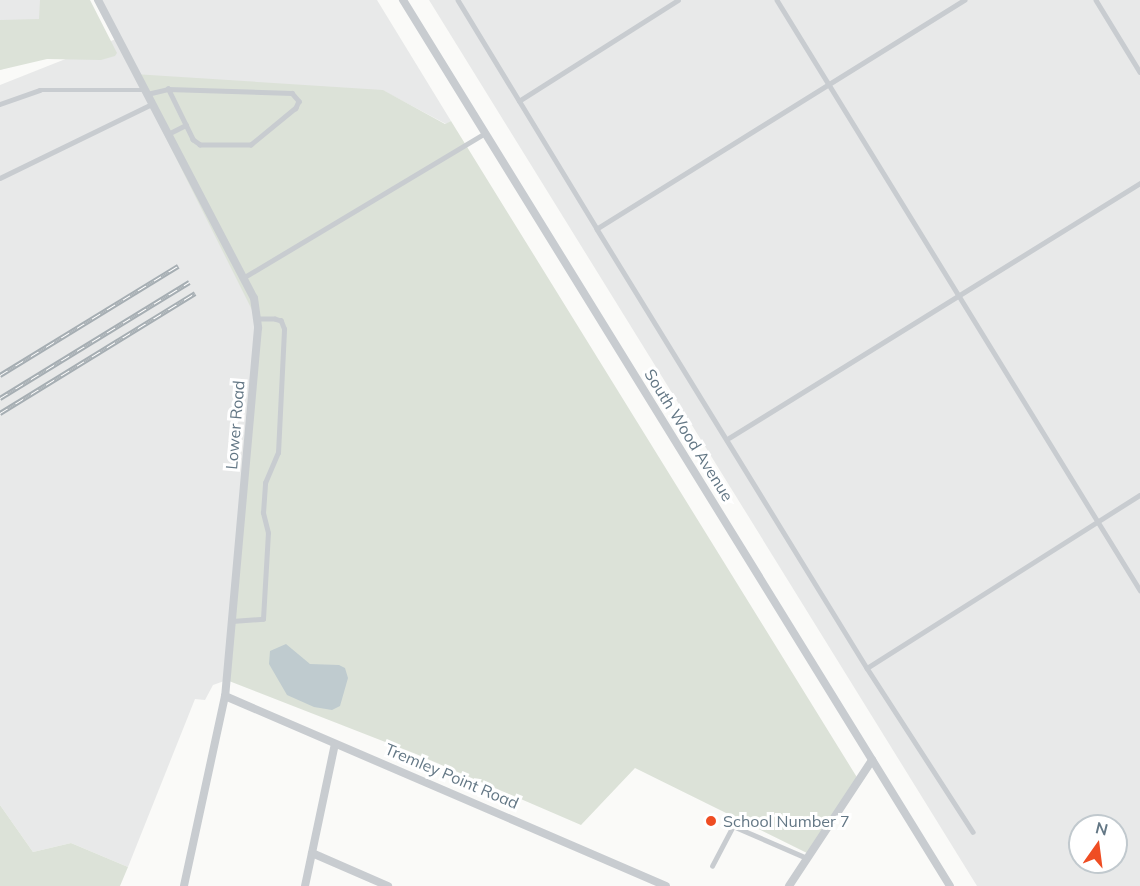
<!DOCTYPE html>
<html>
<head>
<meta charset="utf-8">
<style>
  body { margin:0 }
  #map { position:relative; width:1140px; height:886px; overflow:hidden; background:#fafaf8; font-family:Mulish,sans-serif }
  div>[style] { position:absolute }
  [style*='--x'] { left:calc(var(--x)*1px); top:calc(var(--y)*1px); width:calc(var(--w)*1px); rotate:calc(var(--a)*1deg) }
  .built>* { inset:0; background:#e8e9e9 }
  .green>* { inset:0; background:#dce2d8 }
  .water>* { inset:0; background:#bfcbcf }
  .lane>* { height:4.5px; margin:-2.25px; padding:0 2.25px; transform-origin:2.25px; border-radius:2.25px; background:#c8ccd0 }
  .street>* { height:8px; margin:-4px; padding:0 4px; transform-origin:4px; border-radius:4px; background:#c8ccd0 }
  .rail>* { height:5px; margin-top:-2.5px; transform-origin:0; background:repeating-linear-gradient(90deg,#fff 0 9px,#a6aeb3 0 18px); box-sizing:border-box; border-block:2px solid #a6aeb3 }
  .dots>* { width:16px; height:16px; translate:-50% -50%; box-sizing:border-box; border:3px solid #fff; border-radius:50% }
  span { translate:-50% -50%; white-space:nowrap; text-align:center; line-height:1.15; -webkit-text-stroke:6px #fff; paint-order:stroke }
  .street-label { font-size:16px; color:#637785 }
  .poi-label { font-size:16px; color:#637785 }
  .left { translate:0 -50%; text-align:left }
  .north { position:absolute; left:1068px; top:814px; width:60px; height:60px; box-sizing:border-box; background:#fff; border:2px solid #c1c9ce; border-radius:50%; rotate:14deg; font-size:16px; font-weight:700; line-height:24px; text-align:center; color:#637785 }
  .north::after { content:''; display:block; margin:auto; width:21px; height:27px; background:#ef4d23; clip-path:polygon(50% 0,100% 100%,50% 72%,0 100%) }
</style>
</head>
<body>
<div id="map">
  <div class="built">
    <div style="clip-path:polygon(0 0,85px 0,15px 65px,0 70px)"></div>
    <div style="clip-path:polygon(96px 0,377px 0,451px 121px,446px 124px,382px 90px,258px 322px,227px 680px,213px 685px,205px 700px,195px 699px,128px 867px,71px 843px,33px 852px,0 805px,0 85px,116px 39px)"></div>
    <div style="clip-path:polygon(evenodd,429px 0,1140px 0,1140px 886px,977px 886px,429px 0,1080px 826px,1116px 826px,1116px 862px,1080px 862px,1080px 826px)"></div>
  </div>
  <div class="green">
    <div style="clip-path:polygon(40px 0,90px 0,117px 53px,115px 56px,101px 60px,47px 59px,0 70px,0 20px,39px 19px)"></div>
    <div style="clip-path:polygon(134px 74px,383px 90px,445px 124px,451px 121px,858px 779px,809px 854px,635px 768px,581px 825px,416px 754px,229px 681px,258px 322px)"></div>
    <div style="clip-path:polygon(0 805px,33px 852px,71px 843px,128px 867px,120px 886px,0 886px)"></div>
  </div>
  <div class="water">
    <div style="clip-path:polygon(286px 644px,310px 664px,339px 665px,345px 668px,348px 678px,340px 706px,332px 710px,314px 707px,287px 695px,269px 664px,270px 651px)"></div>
  </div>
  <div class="lane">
    <div style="--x:458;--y:0;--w:268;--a:58.7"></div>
    <div style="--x:777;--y:0;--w:693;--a:58.4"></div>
    <div style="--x:965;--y:0;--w:433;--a:148.1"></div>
    <div style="--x:597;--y:229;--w:515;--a:58.41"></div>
    <div style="--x:867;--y:668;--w:323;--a:-32.4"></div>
    <div style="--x:1096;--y:0;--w:84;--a:58.6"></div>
    <div style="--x:147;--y:94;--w:22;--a:-13"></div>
    <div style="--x:168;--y:89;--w:124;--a:1.8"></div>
    <div style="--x:292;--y:93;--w:11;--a:49"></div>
    <div style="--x:299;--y:101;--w:8;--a:113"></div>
    <div style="--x:296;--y:108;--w:58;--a:140.6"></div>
    <div style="--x:251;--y:145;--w:51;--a:180"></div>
    <div style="--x:200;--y:145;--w:9;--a:-144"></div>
    <div style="--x:193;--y:140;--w:57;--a:-116.1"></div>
    <div style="--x:519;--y:101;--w:188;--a:-32.4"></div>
    <div style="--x:0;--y:104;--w:42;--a:-19.3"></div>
    <div style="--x:40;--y:90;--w:105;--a:0"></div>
    <div style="--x:168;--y:134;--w:20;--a:-27"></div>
    <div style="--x:0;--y:178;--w:169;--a:-26"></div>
    <div style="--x:243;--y:278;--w:282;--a:-30.9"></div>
    <div style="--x:729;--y:438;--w:484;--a:-31.8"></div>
    <div style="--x:232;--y:621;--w:31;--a:-4"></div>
    <div style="--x:263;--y:619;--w:86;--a:-86.7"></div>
    <div style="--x:268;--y:533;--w:21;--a:-104"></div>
    <div style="--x:263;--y:513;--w:30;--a:-86"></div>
    <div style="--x:265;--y:483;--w:33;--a:-67"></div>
    <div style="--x:278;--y:453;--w:124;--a:-87.2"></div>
    <div style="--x:284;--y:329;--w:9;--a:-111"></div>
    <div style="--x:281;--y:321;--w:6;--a:-162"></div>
    <div style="--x:275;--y:319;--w:18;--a:180"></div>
    <div style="--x:867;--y:668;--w:195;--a:57.1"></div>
    <div style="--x:712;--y:866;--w:45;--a:-62.3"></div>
    <div style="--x:733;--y:826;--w:81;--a:23.4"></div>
  </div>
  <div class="street">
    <div style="--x:98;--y:0;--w:336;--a:62.4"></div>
    <div style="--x:254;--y:298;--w:30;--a:82"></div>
    <div style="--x:258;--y:328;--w:369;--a:95.1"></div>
    <div style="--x:225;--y:696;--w:194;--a:102.2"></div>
    <div style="--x:403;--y:0;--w:1041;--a:58.31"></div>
    <div style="--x:225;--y:696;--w:480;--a:23.3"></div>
    <div style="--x:312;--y:853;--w:83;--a:23.5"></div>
    <div style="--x:305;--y:886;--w:145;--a:-78.1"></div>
    <div style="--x:789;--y:886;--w:151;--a:-56.6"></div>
  </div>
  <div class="rail">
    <div style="--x:0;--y:375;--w:209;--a:-31.5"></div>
    <div style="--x:0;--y:398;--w:222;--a:-31.5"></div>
    <div style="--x:0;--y:413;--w:229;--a:-31.6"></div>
  </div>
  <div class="dots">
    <div style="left:711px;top:821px;background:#ef4d23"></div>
  </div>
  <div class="street-label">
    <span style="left:235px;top:425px;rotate:-85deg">Lower Road</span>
    <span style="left:689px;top:435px;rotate:58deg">South Wood Avenue</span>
    <span style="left:452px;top:776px;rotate:23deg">Tremley Point Road</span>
  </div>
  <div class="poi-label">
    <span class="left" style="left:723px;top:821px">School Number 7</span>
  </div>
  <div class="north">N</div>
</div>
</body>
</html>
